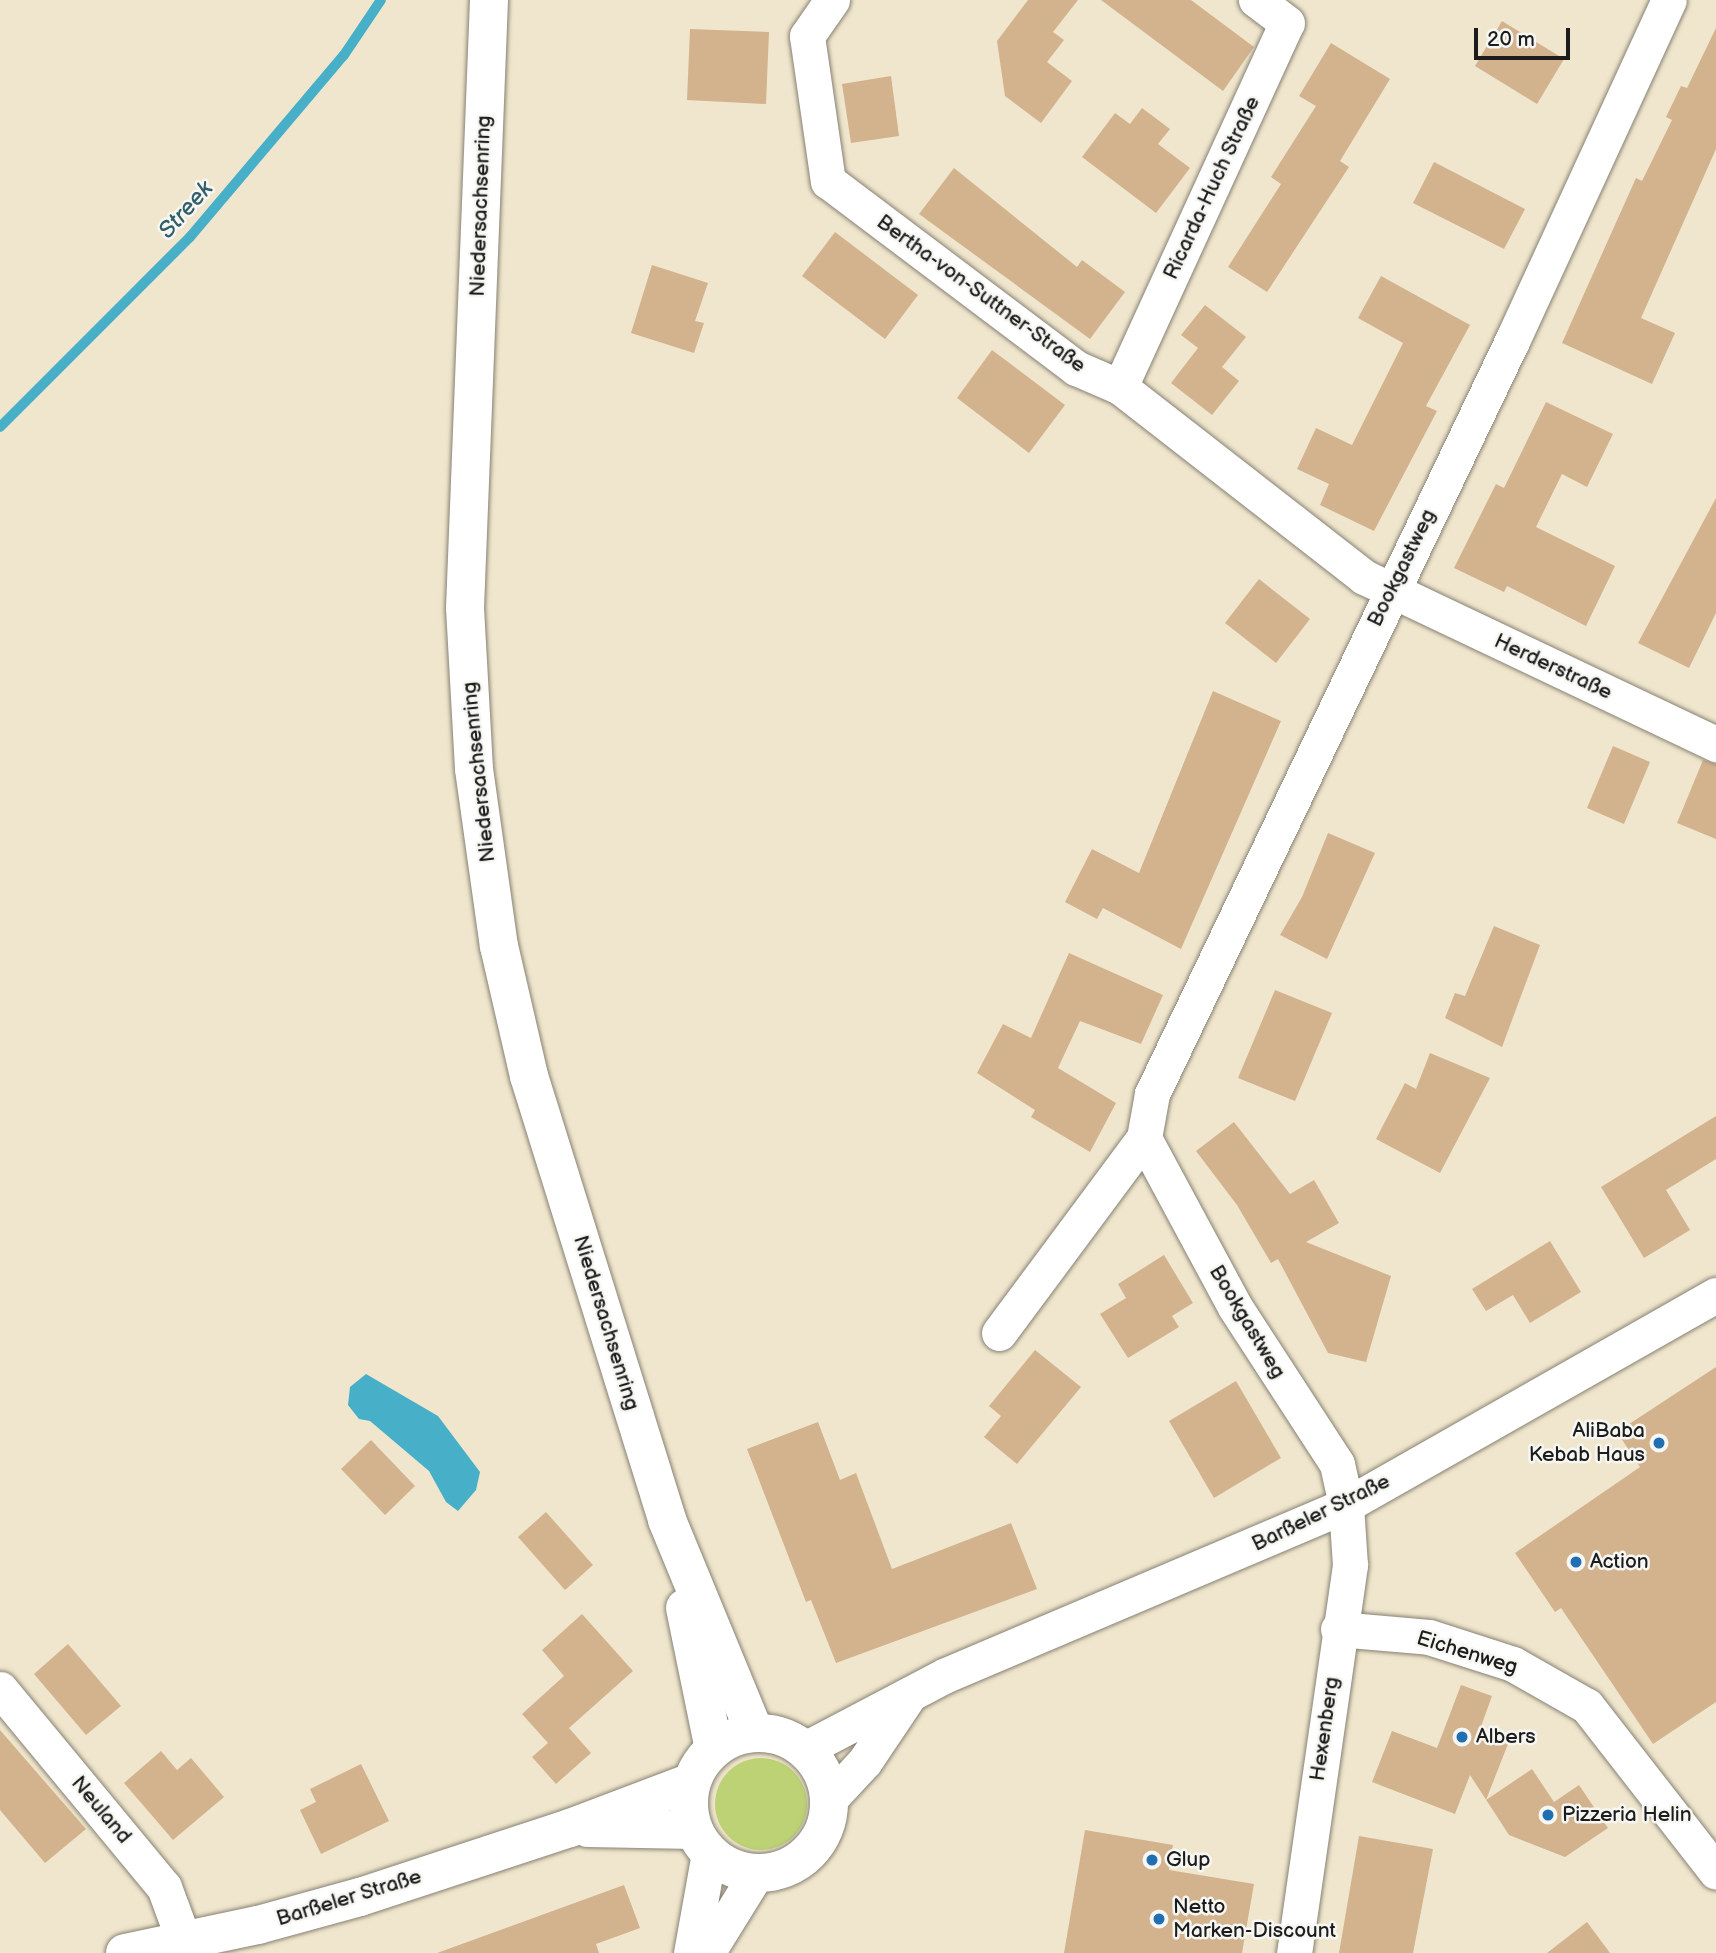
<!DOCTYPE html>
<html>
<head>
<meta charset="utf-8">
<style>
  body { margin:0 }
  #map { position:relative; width:1716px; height:1953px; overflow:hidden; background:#f0e6cd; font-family:"Balsamiq Sans",sans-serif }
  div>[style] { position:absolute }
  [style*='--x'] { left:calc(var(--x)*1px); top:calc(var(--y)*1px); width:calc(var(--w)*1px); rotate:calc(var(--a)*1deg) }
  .green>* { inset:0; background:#bdd275 }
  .round { border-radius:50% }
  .water>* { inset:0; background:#48afc8 }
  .stream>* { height:10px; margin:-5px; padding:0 5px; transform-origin:5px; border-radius:5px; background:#48afc8 }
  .building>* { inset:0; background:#d2b38e }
  .roads { filter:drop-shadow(0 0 2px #868174) drop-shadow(0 0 2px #868174) }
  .minor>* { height:35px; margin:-17.5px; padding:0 17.5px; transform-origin:17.5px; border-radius:17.5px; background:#fff }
  .major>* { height:38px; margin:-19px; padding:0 19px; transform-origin:19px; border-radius:19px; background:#fff }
  .major>.ring { margin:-19px; padding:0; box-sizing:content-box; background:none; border:38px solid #fff; border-radius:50% }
  .dots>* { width:19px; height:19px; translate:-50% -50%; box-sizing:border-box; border:4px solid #f6f6f2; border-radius:50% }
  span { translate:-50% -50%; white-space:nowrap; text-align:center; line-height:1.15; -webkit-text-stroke:5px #f6f6f2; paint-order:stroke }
  .street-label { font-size:21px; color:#1c1c1c }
  .poi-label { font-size:21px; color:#1c1c1c }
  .right { translate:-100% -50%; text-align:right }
  .left { translate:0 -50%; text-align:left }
  .water-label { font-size:23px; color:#305e69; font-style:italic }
  .scale { position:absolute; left:1474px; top:28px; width:96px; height:32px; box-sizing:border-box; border:4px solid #1c1c1c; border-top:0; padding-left:9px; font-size:21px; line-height:24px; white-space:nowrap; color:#1c1c1c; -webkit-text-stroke:5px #f6f6f2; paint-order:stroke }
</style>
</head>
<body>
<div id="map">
  <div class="green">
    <div class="round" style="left:715px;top:1758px;width:92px;height:92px"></div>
  </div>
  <div class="water">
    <div style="clip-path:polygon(366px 1374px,438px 1416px,480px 1472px,476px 1490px,458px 1511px,446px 1502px,429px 1471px,370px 1421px,359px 1419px,348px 1405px,350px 1387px)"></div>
  </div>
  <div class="stream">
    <div style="--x:0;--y:427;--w:269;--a:-45"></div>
    <div style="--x:190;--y:237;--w:238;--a:-49.8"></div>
    <div style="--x:344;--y:55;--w:66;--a:-56.1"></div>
  </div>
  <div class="building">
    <div style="clip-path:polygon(1028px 0,1078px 0,1053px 32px,1064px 40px,1047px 62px,1072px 81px,1041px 123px,1005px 96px,997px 41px)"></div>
    <div style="clip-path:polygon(1101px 0,1191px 0,1254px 47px,1223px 91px)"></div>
    <div style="clip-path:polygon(1502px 21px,1564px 59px,1537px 104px,1475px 66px)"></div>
    <div style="clip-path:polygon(1716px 28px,1716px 149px,1641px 318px,1675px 333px,1652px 384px,1562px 343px,1636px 178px,1642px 181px,1672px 120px,1666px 117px,1681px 86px,1687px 88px)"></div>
    <div style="clip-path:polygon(690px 29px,769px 32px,766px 104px,687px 100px)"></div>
    <div style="clip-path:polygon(1331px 43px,1390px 79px,1340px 161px,1349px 167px,1267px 292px,1228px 267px,1281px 184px,1271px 177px,1316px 106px,1299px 96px)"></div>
    <div style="clip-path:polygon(891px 76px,899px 136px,851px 143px,842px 84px)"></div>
    <div style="clip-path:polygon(1142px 108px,1170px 129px,1158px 144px,1190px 168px,1156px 213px,1082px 157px,1115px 113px,1130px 124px)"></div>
    <div style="clip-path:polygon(1434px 162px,1525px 209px,1504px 249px,1413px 203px)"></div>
    <div style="clip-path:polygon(954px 168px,1077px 267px,1082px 260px,1125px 292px,1090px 339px,919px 214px)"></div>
    <div style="clip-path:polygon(835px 232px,918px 295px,885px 339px,802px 276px)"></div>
    <div style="clip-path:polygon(652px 265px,708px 283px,695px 321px,704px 323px,694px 353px,631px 333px)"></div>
    <div style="clip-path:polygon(1381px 276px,1470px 325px,1426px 406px,1437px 411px,1374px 531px,1320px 505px,1329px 484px,1297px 469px,1316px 428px,1352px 445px,1403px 343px,1358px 318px)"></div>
    <div style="clip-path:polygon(1205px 305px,1246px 337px,1222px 367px,1239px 381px,1212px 415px,1171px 383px,1198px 348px,1181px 335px)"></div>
    <div style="clip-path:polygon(992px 350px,1065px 405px,1029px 453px,957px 398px)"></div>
    <div style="clip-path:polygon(1546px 402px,1613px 434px,1587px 487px,1562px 474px,1536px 527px,1615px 566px,1586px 626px,1507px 586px,1504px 592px,1454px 568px,1496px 484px,1504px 488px)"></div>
    <div style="clip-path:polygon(1716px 498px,1716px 613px,1689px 668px,1638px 643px)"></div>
    <div style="clip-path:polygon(1259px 579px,1310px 619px,1276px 663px,1225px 623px)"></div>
    <div style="clip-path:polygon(1213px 691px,1281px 721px,1181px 949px,1103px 908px,1097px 919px,1065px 902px,1092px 849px,1139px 873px)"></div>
    <div style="clip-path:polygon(1613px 746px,1650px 762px,1624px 824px,1587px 808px)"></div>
    <div style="clip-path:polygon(1703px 760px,1716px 764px,1716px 839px,1677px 823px)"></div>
    <div style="clip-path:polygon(1328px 833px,1375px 853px,1327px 959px,1280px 935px,1302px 897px)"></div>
    <div style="clip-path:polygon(1494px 926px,1540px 945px,1502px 1047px,1445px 1018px,1455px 993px,1465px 996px)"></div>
    <div style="clip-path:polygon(1069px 953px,1163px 995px,1141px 1044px,1080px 1021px,1058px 1068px,1116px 1103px,1090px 1152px,1031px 1117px,1035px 1110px,977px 1073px,1003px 1024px,1031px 1038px)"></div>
    <div style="clip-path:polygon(1275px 990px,1332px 1013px,1295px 1101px,1238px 1078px)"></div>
    <div style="clip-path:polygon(1430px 1053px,1490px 1078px,1440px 1173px,1376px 1139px,1405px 1083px,1416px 1089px)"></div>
    <div style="clip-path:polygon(1716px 1116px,1716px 1159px,1666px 1190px,1690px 1230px,1644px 1258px,1601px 1187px)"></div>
    <div style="clip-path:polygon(1234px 1122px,1290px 1194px,1314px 1180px,1339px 1223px,1306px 1242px,1391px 1276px,1366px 1362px,1328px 1353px,1278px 1259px,1271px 1263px,1237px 1205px,1196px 1151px)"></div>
    <div style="clip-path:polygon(1550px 1241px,1581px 1292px,1530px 1323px,1513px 1295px,1486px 1311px,1472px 1289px)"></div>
    <div style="clip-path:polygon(1164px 1255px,1193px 1303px,1172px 1316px,1179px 1327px,1128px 1358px,1100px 1314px,1126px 1298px,1118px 1284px)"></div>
    <div style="clip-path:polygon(1035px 1350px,1081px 1387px,1017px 1464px,984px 1437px,1001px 1416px,989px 1406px)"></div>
    <div style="clip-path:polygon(1716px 1367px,1716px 1702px,1653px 1744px,1561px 1608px,1555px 1612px,1515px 1553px,1640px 1467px,1617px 1432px)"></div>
    <div style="clip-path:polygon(1236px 1381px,1281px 1458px,1214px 1498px,1169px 1421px)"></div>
    <div style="clip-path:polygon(818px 1422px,840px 1480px,856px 1473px,892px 1569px,1011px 1523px,1037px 1589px,836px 1663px,811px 1600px,806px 1602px,747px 1449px)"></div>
    <div style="clip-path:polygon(371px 1440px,415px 1486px,385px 1515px,341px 1469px)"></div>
    <div style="clip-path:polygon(546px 1512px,593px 1565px,565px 1590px,518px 1537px)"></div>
    <div style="clip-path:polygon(582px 1614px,633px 1671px,569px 1728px,591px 1753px,556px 1784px,532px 1757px,548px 1743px,522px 1714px,564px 1676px,542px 1650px)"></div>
    <div style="clip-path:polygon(68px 1644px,121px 1706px,86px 1735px,34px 1674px)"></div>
    <div style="clip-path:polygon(1461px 1685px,1492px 1696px,1479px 1732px,1508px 1744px,1486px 1800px,1532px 1769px,1554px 1802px,1579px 1785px,1608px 1828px,1565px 1857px,1509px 1835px,1470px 1775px,1455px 1814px,1372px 1782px,1392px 1731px,1437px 1748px)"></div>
    <div style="clip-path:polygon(0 1730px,86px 1829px,45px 1863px,0 1810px)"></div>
    <div style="clip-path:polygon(161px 1751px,177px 1770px,191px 1758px,224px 1797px,173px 1840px,124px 1783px)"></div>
    <div style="clip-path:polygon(361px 1764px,389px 1821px,321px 1854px,300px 1810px,316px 1802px,310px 1789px)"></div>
    <div style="clip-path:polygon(1085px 1830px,1173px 1845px,1169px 1870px,1254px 1884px,1242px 1953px,1064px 1953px)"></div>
    <div style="clip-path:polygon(1359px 1836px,1433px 1849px,1413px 1953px,1339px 1953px)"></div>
    <div style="clip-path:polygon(624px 1885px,640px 1928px,596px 1944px,599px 1953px,437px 1953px)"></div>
    <div style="clip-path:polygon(1587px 1922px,1610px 1953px,1547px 1953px)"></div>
  </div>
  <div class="roads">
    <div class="minor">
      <div style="--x:832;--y:0;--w:44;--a:124.8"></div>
      <div style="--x:807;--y:36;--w:147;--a:81.8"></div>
      <div style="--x:828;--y:181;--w:311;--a:37"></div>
      <div style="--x:1076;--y:368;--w:48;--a:23.4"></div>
      <div style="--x:1120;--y:387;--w:309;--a:37.9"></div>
      <div style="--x:1364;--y:577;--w:390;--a:25.4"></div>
      <div style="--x:1120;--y:387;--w:400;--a:-65.4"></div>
      <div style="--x:1287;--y:23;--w:39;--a:-143"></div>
      <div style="--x:1144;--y:1138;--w:192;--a:61.7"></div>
      <div style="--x:1235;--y:1307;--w:187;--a:57"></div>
      <div style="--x:1337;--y:1464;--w:42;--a:77.6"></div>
      <div style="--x:1346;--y:1505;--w:60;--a:86.2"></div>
      <div style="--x:1350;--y:1565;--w:392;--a:98.2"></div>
      <div style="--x:999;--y:1333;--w:243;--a:-53.4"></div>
      <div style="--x:1144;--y:1138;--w:45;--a:-79.7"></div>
      <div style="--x:1152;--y:1094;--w:835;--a:-64.45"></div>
      <div style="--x:1512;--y:341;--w:375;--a:-65.3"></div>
      <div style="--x:1338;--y:1629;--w:91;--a:5"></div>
      <div style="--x:1429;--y:1637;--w:88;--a:17.8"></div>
      <div style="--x:1513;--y:1664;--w:85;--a:29.6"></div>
      <div style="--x:1587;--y:1706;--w:210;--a:52.1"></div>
      <div style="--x:0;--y:1689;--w:257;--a:50.4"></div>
      <div style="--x:164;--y:1887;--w:58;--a:69.7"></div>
      <div style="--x:805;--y:1749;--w:159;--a:-27.7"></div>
      <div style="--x:946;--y:1675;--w:435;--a:-23"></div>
      <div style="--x:1346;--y:1505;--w:425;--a:-29.6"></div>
      <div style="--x:829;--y:1800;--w:53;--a:-47.3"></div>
      <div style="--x:865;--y:1761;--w:77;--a:-56.1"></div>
      <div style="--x:691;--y:1953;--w:102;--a:-79.8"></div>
      <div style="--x:707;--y:1953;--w:93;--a:-58.2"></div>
    </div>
    <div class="major">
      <div style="--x:489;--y:0;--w:608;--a:92.26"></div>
      <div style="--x:465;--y:608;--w:161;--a:86.8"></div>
      <div style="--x:474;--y:769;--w:179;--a:82"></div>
      <div style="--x:499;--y:946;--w:133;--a:77"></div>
      <div style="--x:529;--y:1076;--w:465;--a:72.7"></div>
      <div style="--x:667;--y:1520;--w:230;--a:67.6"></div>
      <div style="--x:685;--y:1608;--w:144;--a:78.4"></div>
      <div class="ring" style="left:689px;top:1733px;width:102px;height:102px"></div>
      <div style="--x:588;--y:1828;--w:106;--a:1.1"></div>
      <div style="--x:125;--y:1953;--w:136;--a:-11.9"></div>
      <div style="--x:258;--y:1925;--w:106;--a:-15.4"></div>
      <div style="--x:360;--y:1897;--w:221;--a:-18.2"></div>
      <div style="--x:570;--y:1828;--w:130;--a:-20.7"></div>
    </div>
  </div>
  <div class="dots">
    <div style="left:1659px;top:1443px;background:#1f6fb2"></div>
    <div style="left:1576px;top:1562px;background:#1f6fb2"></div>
    <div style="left:1462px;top:1737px;background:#1f6fb2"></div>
    <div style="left:1548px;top:1815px;background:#1f6fb2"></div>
    <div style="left:1152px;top:1860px;background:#1f6fb2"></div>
    <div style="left:1159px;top:1919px;background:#1f6fb2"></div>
  </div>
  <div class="street-label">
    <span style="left:1212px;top:188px;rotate:-65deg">Ricarda-Huch Straße</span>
    <span style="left:481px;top:206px;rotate:-88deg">Niedersachsenring</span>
    <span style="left:981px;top:294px;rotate:36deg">Bertha-von-Suttner-Straße</span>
    <span style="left:1402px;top:568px;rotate:-64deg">Bookgastweg</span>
    <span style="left:1553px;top:667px;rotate:25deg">Herderstraße</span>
    <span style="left:479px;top:772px;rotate:-96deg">Niedersachsenring</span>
    <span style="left:1247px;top:1322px;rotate:59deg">Bookgastweg</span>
    <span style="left:606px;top:1323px;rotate:73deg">Niedersachsenring</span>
    <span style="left:1321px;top:1513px;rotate:-26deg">Barßeler Straße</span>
    <span style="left:1467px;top:1653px;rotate:17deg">Eichenweg</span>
    <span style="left:1325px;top:1729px;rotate:-82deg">Hexenberg</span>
    <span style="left:101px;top:1810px;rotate:50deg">Neuland</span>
    <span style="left:349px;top:1898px;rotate:-17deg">Barßeler Straße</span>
  </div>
  <div class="poi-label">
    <span class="right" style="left:1645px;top:1443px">AliBaba<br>Kebab Haus</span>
    <span class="left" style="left:1590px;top:1562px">Action</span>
    <span class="left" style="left:1476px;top:1737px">Albers</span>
    <span class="left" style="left:1562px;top:1815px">Pizzeria Helin</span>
    <span class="left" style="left:1166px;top:1860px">Glup</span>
    <span class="left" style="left:1173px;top:1919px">Netto<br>Marken-Discount</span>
  </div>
  <div class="water-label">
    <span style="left:186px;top:210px;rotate:-48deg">Streek</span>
  </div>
  <div class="scale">20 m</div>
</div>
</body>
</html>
